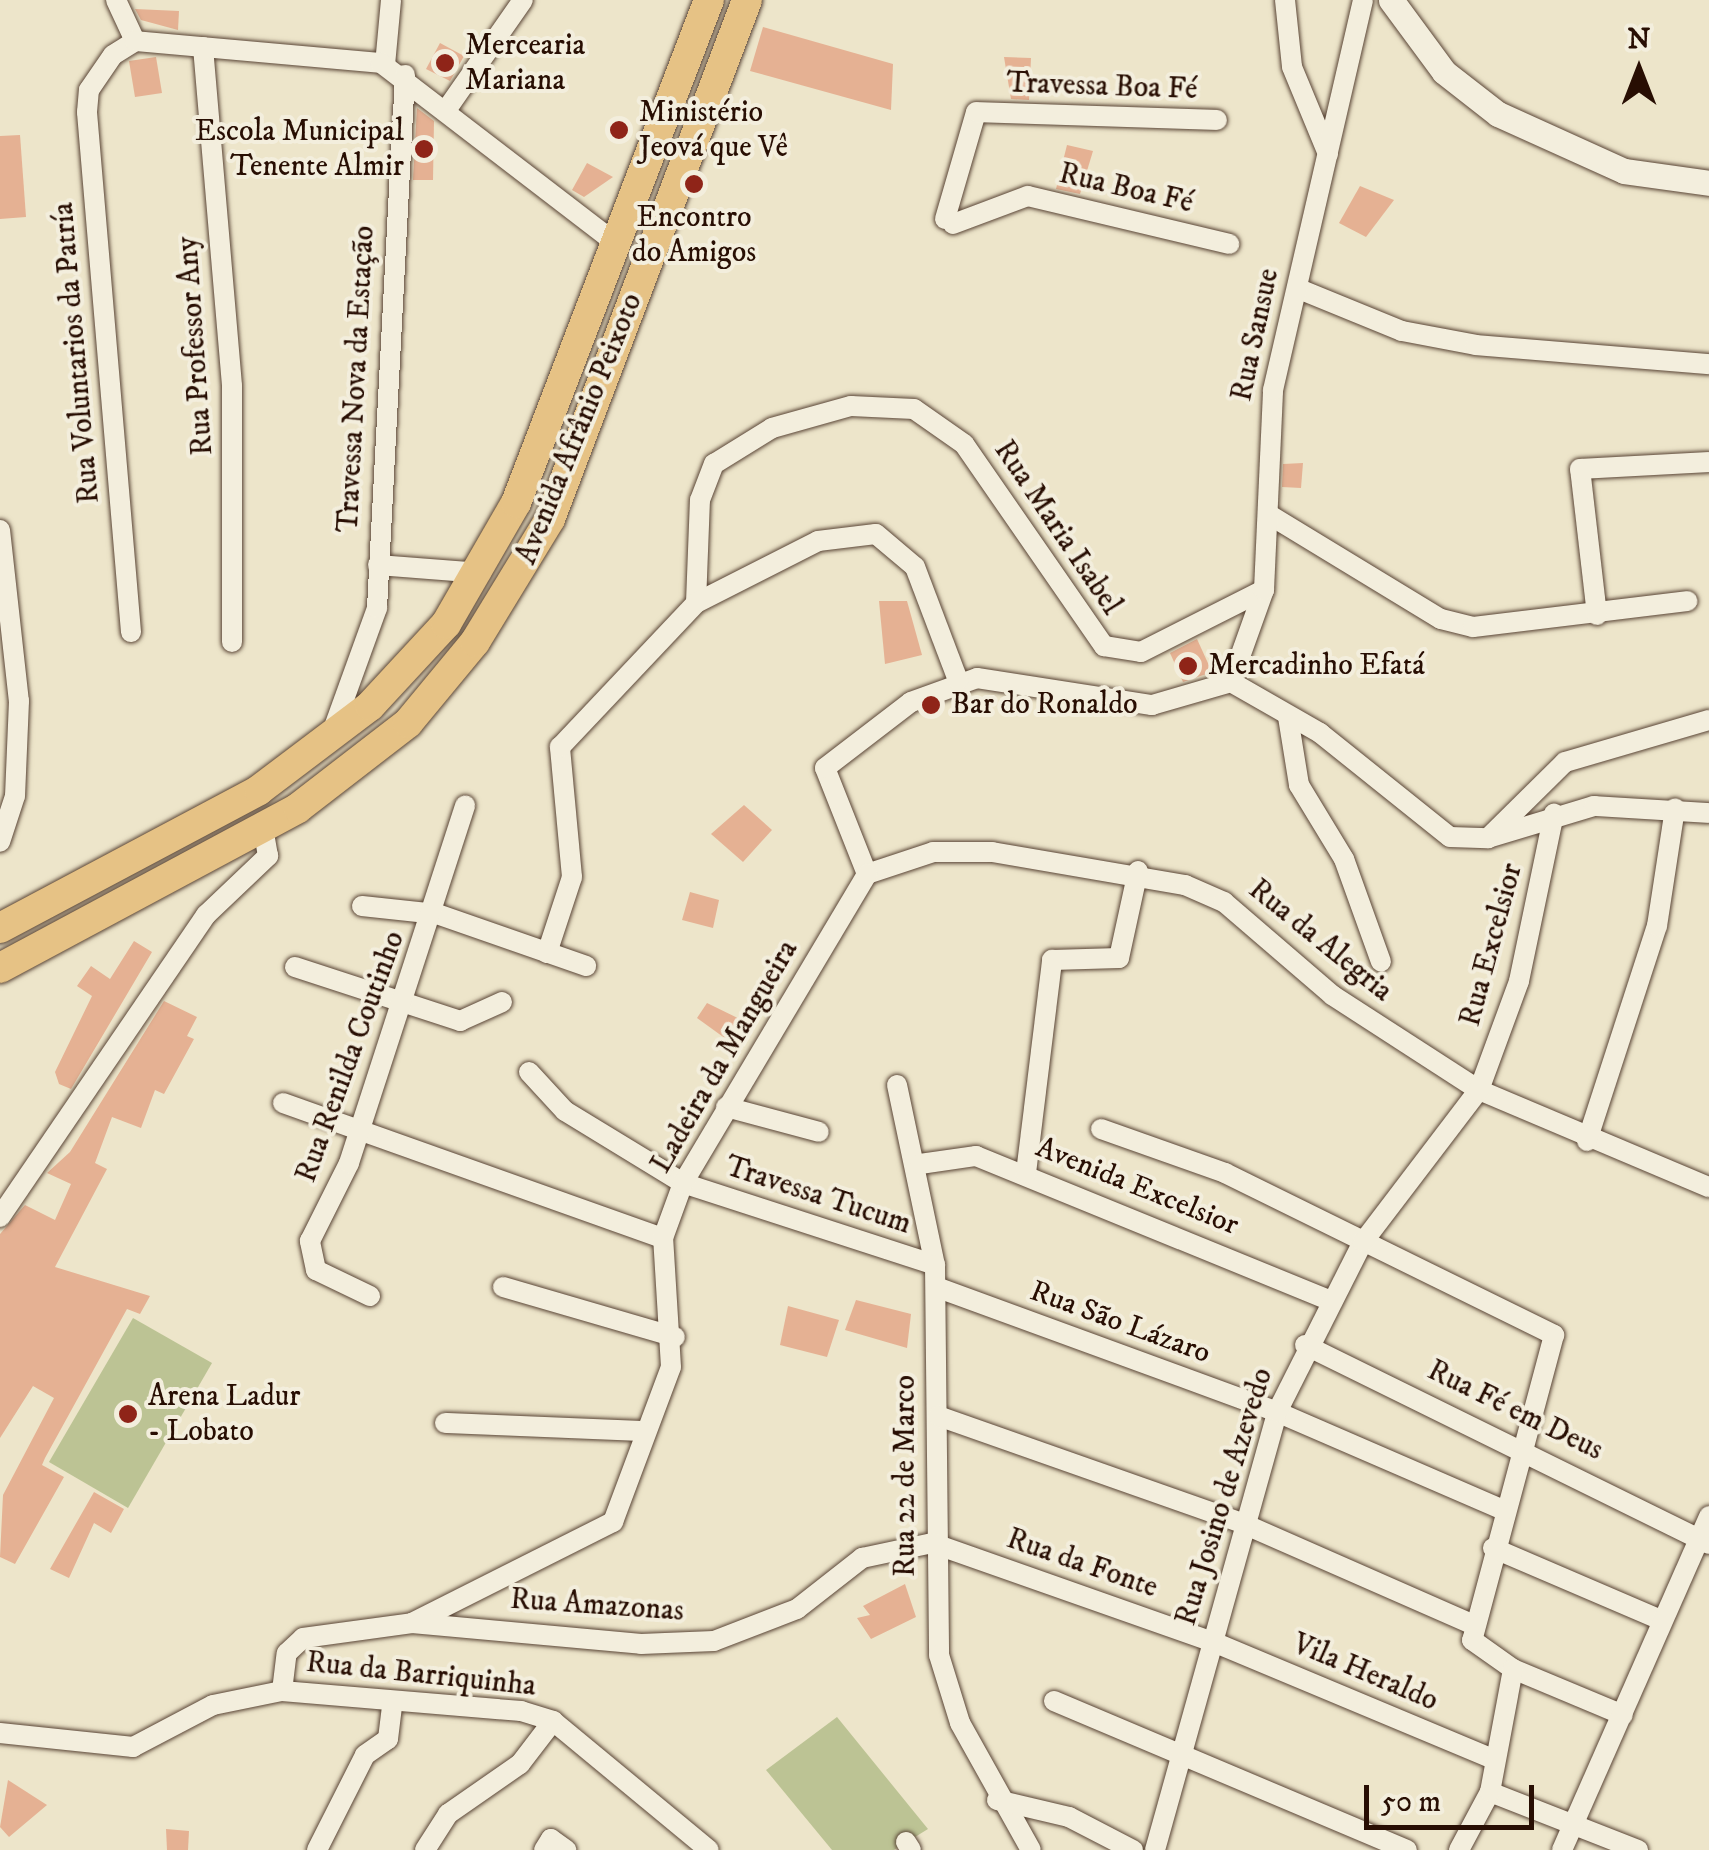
<!DOCTYPE html>
<html>
<head>
<meta charset="utf-8">
<style>
  body { margin:0 }
  #map { position:relative; width:1709px; height:1850px; overflow:hidden; background:#ede5ca; font-family:"IM FELL DW Pica",serif }
  div>[style] { position:absolute }
  [style*='--x'] { left:calc(var(--x)*1px); top:calc(var(--y)*1px); width:calc(var(--w)*1px); rotate:calc(var(--a)*1deg) }
  .green>* { inset:0; background:#bcc394 }
  .building>* { inset:0; background:#e5b193 }
  .roads { filter:drop-shadow(0 0 2px #594435) drop-shadow(0 0 2px #594435) }
  .minor>* { height:20px; margin:-10px; padding:0 10px; transform-origin:10px; border-radius:10px; background:#f3eedd }
  .tertiary>* { height:25px; margin:-12.5px; padding:0 12.5px; transform-origin:12.5px; border-radius:12.5px; background:#f3eedd }
  .primary>* { height:30px; margin:-15px; padding:0 15px; transform-origin:15px; border-radius:15px; background:#e6c285 }
  .dots>* { width:28px; height:28px; translate:-50% -50%; box-sizing:border-box; border:5px solid #f3eedd; border-radius:50% }
  span { translate:-50% -50%; white-space:nowrap; text-align:center; line-height:1.15; -webkit-text-stroke:8px #f3eedd; paint-order:stroke }
  .poi-label { font-size:30px; color:#280e03 }
  .left { translate:0 -50%; text-align:left }
  .right { translate:-100% -50%; text-align:right }
  .street-label { font-size:30px; color:#280e03 }
  .north { position:absolute; left:1589px; top:20px; width:100px; height:100px; -webkit-text-stroke:8px #f3eedd; paint-order:stroke; rotate:0deg; font-size:28px; font-weight:700; line-height:40px; text-align:center; color:#280e03 }
  .north::after { content:''; display:block; margin:auto; width:35px; height:45px; background:#280e03; clip-path:polygon(50% 0,100% 100%,50% 72%,0 100%) }
  .scale { position:absolute; left:1364px; top:1785px; width:170px; height:45px; box-sizing:border-box; border:5px solid #280e03; border-top:0; padding-left:12px; font-size:30px; line-height:35px; white-space:nowrap; color:#280e03; -webkit-text-stroke:8px #f3eedd; paint-order:stroke }
</style>
</head>
<body>
<div id="map">
  <div class="green">
    <div style="clip-path:polygon(133px 1318px,212px 1363px,128px 1508px,49px 1462px)"></div>
    <div style="clip-path:polygon(837px 1717px,928px 1829px,894px 1850px,832px 1850px,766px 1770px)"></div>
  </div>
  <div class="building">
    <div style="clip-path:polygon(135px 9px,179px 11px,178px 30px,141px 20px)"></div>
    <div style="clip-path:polygon(763px 27px,893px 64px,891px 110px,750px 71px)"></div>
    <div style="clip-path:polygon(440px 43px,464px 56px,450px 81px,426px 69px)"></div>
    <div style="clip-path:polygon(156px 57px,162px 93px,135px 97px,129px 61px)"></div>
    <div style="clip-path:polygon(1004px 57px,1031px 58px,1029px 100px,1011px 99px)"></div>
    <div style="clip-path:polygon(417px 108px,434px 121px,433px 180px,413px 180px)"></div>
    <div style="clip-path:polygon(20px 135px,26px 217px,0 219px,0 136px)"></div>
    <div style="clip-path:polygon(1067px 145px,1093px 151px,1080px 194px,1056px 189px)"></div>
    <div style="clip-path:polygon(587px 163px,613px 177px,584px 197px,572px 190px)"></div>
    <div style="clip-path:polygon(1360px 186px,1394px 200px,1366px 237px,1339px 223px)"></div>
    <div style="clip-path:polygon(1303px 463px,1301px 488px,1282px 487px,1283px 464px)"></div>
    <div style="clip-path:polygon(879px 601px,907px 601px,922px 655px,885px 664px)"></div>
    <div style="clip-path:polygon(1197px 639px,1212px 672px,1183px 682px,1170px 653px)"></div>
    <div style="clip-path:polygon(744px 805px,772px 830px,743px 862px,711px 834px)"></div>
    <div style="clip-path:polygon(690px 892px,719px 900px,713px 928px,682px 920px)"></div>
    <div style="clip-path:polygon(134px 941px,152px 952px,71px 1089px,59px 1084px,55px 1072px,92px 996px,77px 986px,91px 966px,110px 979px)"></div>
    <div style="clip-path:polygon(164px 1001px,197px 1017px,187px 1036px,194px 1039px,164px 1094px,155px 1090px,141px 1128px,112px 1117px,95px 1163px,107px 1169px,55px 1267px,150px 1296px,140px 1314px,127px 1309px,45px 1458px,42px 1465px,64px 1477px,15px 1564px,0 1557px,3px 1495px,54px 1398px,33px 1386px,0 1438px,0 1234px,25px 1205px,55px 1220px,71px 1184px,47px 1173px,70px 1152px)"></div>
    <div style="clip-path:polygon(707px 1003px,752px 1025px,733px 1044px,697px 1018px)"></div>
    <div style="clip-path:polygon(856px 1300px,911px 1314px,907px 1348px,845px 1330px)"></div>
    <div style="clip-path:polygon(788px 1306px,839px 1320px,827px 1357px,780px 1345px)"></div>
    <div style="clip-path:polygon(94px 1492px,124px 1509px,111px 1533px,94px 1523px,69px 1578px,50px 1569px)"></div>
    <div style="clip-path:polygon(905px 1584px,916px 1617px,871px 1639px,857px 1618px,870px 1615px,863px 1606px)"></div>
    <div style="clip-path:polygon(8px 1780px,47px 1805px,9px 1837px,0 1827px)"></div>
    <div style="clip-path:polygon(166px 1829px,189px 1831px,188px 1850px,167px 1850px)"></div>
  </div>
  <div class="roads">
    <div class="minor">
      <div style="--x:116;--y:0;--w:45;--a:65.1"></div>
      <div style="--x:1285;--y:0;--w:67;--a:84"></div>
      <div style="--x:1292;--y:67;--w:94;--a:67.5"></div>
      <div style="--x:203;--y:47;--w:340;--a:85.1"></div>
      <div style="--x:232;--y:386;--w:256;--a:90"></div>
      <div style="--x:385;--y:65;--w:65;--a:-84.7"></div>
      <div style="--x:449;--y:106;--w:129;--a:-55.1"></div>
      <div style="--x:945;--y:219;--w:111;--a:-73.8"></div>
      <div style="--x:976;--y:112;--w:241;--a:1.9"></div>
      <div style="--x:953;--y:224;--w:80;--a:-20.5"></div>
      <div style="--x:1028;--y:196;--w:207;--a:13.4"></div>
      <div style="--x:1299;--y:289;--w:111;--a:22.2"></div>
      <div style="--x:1402;--y:331;--w:75;--a:10.7"></div>
      <div style="--x:1476;--y:345;--w:234;--a:4.7"></div>
      <div style="--x:1268;--y:514;--w:202;--a:31.3"></div>
      <div style="--x:1441;--y:619;--w:33;--a:14"></div>
      <div style="--x:1473;--y:627;--w:216;--a:-6.9"></div>
      <div style="--x:0;--y:530;--w:172;--a:83.7"></div>
      <div style="--x:19;--y:701;--w:95;--a:92.4"></div>
      <div style="--x:15;--y:796;--w:48;--a:108.1"></div>
      <div style="--x:378;--y:565;--w:103;--a:4.4"></div>
      <div style="--x:696;--y:603;--w:103;--a:-87.8"></div>
      <div style="--x:700;--y:500;--w:39;--a:-69"></div>
      <div style="--x:714;--y:464;--w:68;--a:-31.8"></div>
      <div style="--x:772;--y:428;--w:82;--a:-15.6"></div>
      <div style="--x:851;--y:406;--w:63;--a:2.7"></div>
      <div style="--x:914;--y:409;--w:61;--a:35"></div>
      <div style="--x:964;--y:444;--w:246;--a:55.3"></div>
      <div style="--x:1104;--y:646;--w:37;--a:9"></div>
      <div style="--x:1141;--y:652;--w:138;--a:-26.8"></div>
      <div style="--x:1597;--y:615;--w:147;--a:-96.6"></div>
      <div style="--x:1580;--y:469;--w:129;--a:-3.1"></div>
      <div style="--x:131;--y:632;--w:522;--a:-94.84"></div>
      <div style="--x:87;--y:112;--w:22;--a:-85"></div>
      <div style="--x:89;--y:90;--w:42;--a:-55.6"></div>
      <div style="--x:113;--y:55;--w:26;--a:-32"></div>
      <div style="--x:135;--y:41;--w:247;--a:5.1"></div>
      <div style="--x:381;--y:63;--w:299;--a:37.5"></div>
      <div style="--x:1231;--y:682;--w:98;--a:-70.3"></div>
      <div style="--x:1264;--y:590;--w:200;--a:-87.4"></div>
      <div style="--x:1273;--y:390;--w:400;--a:-77"></div>
      <div style="--x:1288;--y:717;--w:69;--a:80.8"></div>
      <div style="--x:1299;--y:785;--w:87;--a:58.7"></div>
      <div style="--x:1344;--y:859;--w:109;--a:70.2"></div>
      <div style="--x:334;--y:727;--w:127;--a:-70.1"></div>
      <div style="--x:377;--y:608;--w:534;--a:-86.99"></div>
      <div style="--x:1488;--y:838;--w:108;--a:-44.6"></div>
      <div style="--x:1565;--y:762;--w:150;--a:-16.3"></div>
      <div style="--x:867;--y:874;--w:114;--a:-111.6"></div>
      <div style="--x:825;--y:768;--w:108;--a:-37.5"></div>
      <div style="--x:911;--y:702;--w:70;--a:-20"></div>
      <div style="--x:977;--y:678;--w:177;--a:8.8"></div>
      <div style="--x:1152;--y:705;--w:82;--a:-16.2"></div>
      <div style="--x:1231;--y:682;--w:103;--a:29.8"></div>
      <div style="--x:1320;--y:733;--w:166;--a:38.7"></div>
      <div style="--x:1450;--y:837;--w:38;--a:2"></div>
      <div style="--x:1488;--y:838;--w:111;--a:-16.8"></div>
      <div style="--x:1594;--y:806;--w:115;--a:3.5"></div>
      <div style="--x:867;--y:874;--w:70;--a:-18.4"></div>
      <div style="--x:933;--y:852;--w:59;--a:0"></div>
      <div style="--x:992;--y:852;--w:196;--a:9.7"></div>
      <div style="--x:1185;--y:885;--w:43;--a:23.6"></div>
      <div style="--x:1224;--y:902;--w:143;--a:40.7"></div>
      <div style="--x:1332;--y:995;--w:175;--a:32.9"></div>
      <div style="--x:1479;--y:1090;--w:250;--a:22.9"></div>
      <div style="--x:362;--y:906;--w:75;--a:6.1"></div>
      <div style="--x:437;--y:914;--w:158;--a:19.2"></div>
      <div style="--x:547;--y:953;--w:80;--a:-71.8"></div>
      <div style="--x:572;--y:877;--w:131;--a:-95.3"></div>
      <div style="--x:560;--y:747;--w:198;--a:-46.6"></div>
      <div style="--x:696;--y:603;--w:137;--a:-26.9"></div>
      <div style="--x:818;--y:541;--w:58;--a:-6.9"></div>
      <div style="--x:876;--y:534;--w:51;--a:40.2"></div>
      <div style="--x:915;--y:567;--w:121;--a:69.2"></div>
      <div style="--x:295;--y:967;--w:174;--a:18.1"></div>
      <div style="--x:460;--y:1021;--w:46;--a:-24.3"></div>
      <div style="--x:529;--y:1072;--w:53;--a:47.3"></div>
      <div style="--x:565;--y:1111;--w:138;--a:31.4"></div>
      <div style="--x:683;--y:1183;--w:265;--a:18"></div>
      <div style="--x:897;--y:1085;--w:184;--a:78.1"></div>
      <div style="--x:935;--y:1265;--w:390;--a:89.4"></div>
      <div style="--x:939;--y:1655;--w:71;--a:72.8"></div>
      <div style="--x:960;--y:1723;--w:145;--a:60.8"></div>
      <div style="--x:283;--y:1103;--w:403;--a:19.6"></div>
      <div style="--x:726;--y:1107;--w:96;--a:15"></div>
      <div style="--x:1101;--y:1129;--w:132;--a:19.5"></div>
      <div style="--x:1225;--y:1173;--w:367;--a:26.2"></div>
      <div style="--x:1554;--y:1335;--w:316;--a:105"></div>
      <div style="--x:1472;--y:1640;--w:50;--a:35.3"></div>
      <div style="--x:1513;--y:1669;--w:119;--a:22.7"></div>
      <div style="--x:1587;--y:1141;--w:226;--a:-72"></div>
      <div style="--x:1657;--y:926;--w:119;--a:-81.3"></div>
      <div style="--x:920;--y:1164;--w:57;--a:-8.1"></div>
      <div style="--x:976;--y:1156;--w:379;--a:22.2"></div>
      <div style="--x:1026;--y:1173;--w:215;--a:-83"></div>
      <div style="--x:1052;--y:960;--w:67;--a:-1.7"></div>
      <div style="--x:1119;--y:958;--w:89;--a:-77.7"></div>
      <div style="--x:0;--y:1217;--w:366;--a:-55.7"></div>
      <div style="--x:206;--y:915;--w:86;--a:-43.6"></div>
      <div style="--x:268;--y:856;--w:27;--a:-100"></div>
      <div style="--x:503;--y:1287;--w:179;--a:16.2"></div>
      <div style="--x:936;--y:1287;--w:363;--a:20.1"></div>
      <div style="--x:1277;--y:1412;--w:247;--a:23.4"></div>
      <div style="--x:370;--y:1296;--w:60;--a:-154.3"></div>
      <div style="--x:316;--y:1270;--w:30;--a:-102"></div>
      <div style="--x:310;--y:1241;--w:87;--a:-63.4"></div>
      <div style="--x:349;--y:1163;--w:376;--a:-72"></div>
      <div style="--x:1305;--y:1345;--w:450;--a:26.2"></div>
      <div style="--x:938;--y:1416;--w:324;--a:19.4"></div>
      <div style="--x:1244;--y:1524;--w:249;--a:23.7"></div>
      <div style="--x:445;--y:1423;--w:199;--a:2.3"></div>
      <div style="--x:1493;--y:1548;--w:183;--a:23.2"></div>
      <div style="--x:414;--y:1622;--w:223;--a:-26.7"></div>
      <div style="--x:613;--y:1522;--w:165;--a:-69.5"></div>
      <div style="--x:671;--y:1367;--w:129;--a:-93.5"></div>
      <div style="--x:663;--y:1238;--w:59;--a:-70"></div>
      <div style="--x:683;--y:1183;--w:360;--a:-59.2"></div>
      <div style="--x:282;--y:1691;--w:38;--a:-83"></div>
      <div style="--x:287;--y:1653;--w:22;--a:-43"></div>
      <div style="--x:303;--y:1638;--w:110;--a:-7.8"></div>
      <div style="--x:412;--y:1623;--w:230;--a:5.2"></div>
      <div style="--x:641;--y:1644;--w:73;--a:-2.4"></div>
      <div style="--x:714;--y:1641;--w:89;--a:-21.1"></div>
      <div style="--x:797;--y:1609;--w:83;--a:-38.1"></div>
      <div style="--x:862;--y:1558;--w:72;--a:-12.1"></div>
      <div style="--x:932;--y:1543;--w:296;--a:19.4"></div>
      <div style="--x:1211;--y:1641;--w:308;--a:22.7"></div>
      <div style="--x:1054;--y:1701;--w:383;--a:22.9"></div>
      <div style="--x:0;--y:1733;--w:134;--a:6"></div>
      <div style="--x:133;--y:1747;--w:90;--a:-27.7"></div>
      <div style="--x:213;--y:1705;--w:70;--a:-11.5"></div>
      <div style="--x:282;--y:1691;--w:240;--a:4.8"></div>
      <div style="--x:521;--y:1711;--w:34;--a:17"></div>
      <div style="--x:553;--y:1721;--w:202;--a:39.6"></div>
      <div style="--x:1490;--y:1792;--w:159;--a:21.4"></div>
      <div style="--x:997;--y:1800;--w:74;--a:13.3"></div>
      <div style="--x:1069;--y:1817;--w:72;--a:27.3"></div>
      <div style="--x:906;--y:1842;--w:9;--a:58"></div>
      <div style="--x:317;--y:1850;--w:106;--a:-63.2"></div>
      <div style="--x:365;--y:1755;--w:28;--a:-35"></div>
      <div style="--x:388;--y:1739;--w:38;--a:-83"></div>
      <div style="--x:425;--y:1850;--w:43;--a:-57.4"></div>
      <div style="--x:448;--y:1814;--w:88;--a:-34.8"></div>
      <div style="--x:520;--y:1764;--w:54;--a:-52.5"></div>
      <div style="--x:544;--y:1850;--w:13;--a:-58"></div>
      <div style="--x:551;--y:1839;--w:19;--a:36"></div>
      <div style="--x:1155;--y:1850;--w:455;--a:-74.4"></div>
      <div style="--x:1277;--y:1412;--w:191;--a:-63.2"></div>
      <div style="--x:1363;--y:1242;--w:191;--a:-52.7"></div>
      <div style="--x:1479;--y:1090;--w:116;--a:-69.8"></div>
      <div style="--x:1519;--y:981;--w:171;--a:-78.2"></div>
      <div style="--x:1459;--y:1850;--w:66;--a:-61.9"></div>
      <div style="--x:1490;--y:1792;--w:125;--a:-79.4"></div>
      <div style="--x:1562;--y:1850;--w:365;--a:-66.2"></div>
    </div>
    <div class="tertiary">
      <div style="--x:1391;--y:0;--w:89;--a:53.6"></div>
      <div style="--x:1444;--y:72;--w:68;--a:37.9"></div>
      <div style="--x:1498;--y:114;--w:138;--a:24.3"></div>
      <div style="--x:1624;--y:171;--w:86;--a:8"></div>
    </div>
    <div class="primary">
      <div style="--x:0;--y:928;--w:293;--a:-28"></div>
      <div style="--x:259;--y:790;--w:139;--a:-37.1"></div>
      <div style="--x:370;--y:706;--w:112;--a:-47.2"></div>
      <div style="--x:446;--y:624;--w:140;--a:-60"></div>
      <div style="--x:516;--y:503;--w:539;--a:-69.01"></div>
      <div style="--x:0;--y:968;--w:338;--a:-28.2"></div>
      <div style="--x:298;--y:808;--w:139;--a:-37.7"></div>
      <div style="--x:408;--y:723;--w:105;--a:-50.4"></div>
      <div style="--x:475;--y:642;--w:144;--a:-58.6"></div>
      <div style="--x:550;--y:519;--w:555;--a:-69.21"></div>
    </div>
  </div>
  <div class="dots">
    <div style="left:445px;top:63px;background:#8f2418"></div>
    <div style="left:619px;top:130px;background:#8f2418"></div>
    <div style="left:424px;top:149px;background:#8f2418"></div>
    <div style="left:694px;top:184px;background:#8f2418"></div>
    <div style="left:1188px;top:666px;background:#8f2418"></div>
    <div style="left:931px;top:705px;background:#8f2418"></div>
    <div style="left:128px;top:1414px;background:#8f2418"></div>
  </div>
  <div class="poi-label">
    <span class="left" style="left:465px;top:63px">Mercearia<br>Mariana</span>
    <span class="left" style="left:639px;top:130px">Ministério<br>Jeová que Vê</span>
    <span class="right" style="left:404px;top:149px">Escola Municipal<br>Tenente Almir</span>
    <span style="left:694px;top:235px">Encontro<br>do Amigos</span>
    <span class="left" style="left:1208px;top:666px">Mercadinho Efatá</span>
    <span class="left" style="left:951px;top:705px">Bar do Ronaldo</span>
    <span class="left" style="left:148px;top:1414px">Arena Ladur<br>- Lobato</span>
  </div>
  <div class="street-label">
    <span style="left:1102px;top:87px;rotate:2deg">Travessa Boa Fé</span>
    <span style="left:1126px;top:189px;rotate:13deg">Rua Boa Fé</span>
    <span style="left:1256px;top:335px;rotate:-78deg">Rua Sansue</span>
    <span style="left:196px;top:346px;rotate:-94deg">Rua Professor Any</span>
    <span style="left:77px;top:353px;rotate:-95deg">Rua Voluntarios da Patría</span>
    <span style="left:357px;top:379px;rotate:-87deg">Travessa Nova da Estação</span>
    <span style="left:580px;top:429px;rotate:-68deg">Avenida Afrânio Peixoto</span>
    <span style="left:1057px;top:528px;rotate:56deg">Rua Maria Isabel</span>
    <span style="left:1320px;top:941px;rotate:39deg">Rua da Alegria</span>
    <span style="left:1492px;top:945px;rotate:-75deg">Rua Excelsior</span>
    <span style="left:351px;top:1057px;rotate:-70deg">Rua Renilda Coutinho</span>
    <span style="left:725px;top:1057px;rotate:-60deg">Ladeira da Mangueira</span>
    <span style="left:1137px;top:1187px;rotate:22deg">Avenida Excelsior</span>
    <span style="left:818px;top:1196px;rotate:18deg">Travessa Tucum</span>
    <span style="left:1120px;top:1323px;rotate:20deg">Rua São Lázaro</span>
    <span style="left:1515px;top:1411px;rotate:26deg">Rua Fé em Deus</span>
    <span style="left:906px;top:1476px;rotate:-90deg">Rua 22 de Marco</span>
    <span style="left:1225px;top:1497px;rotate:-73deg">Rua Josino de Azevedo</span>
    <span style="left:1082px;top:1564px;rotate:19deg">Rua da Fonte</span>
    <span style="left:597px;top:1606px;rotate:4deg">Rua Amazonas</span>
    <span style="left:1365px;top:1673px;rotate:23deg">Vila Heraldo</span>
    <span style="left:421px;top:1675px;rotate:6deg">Rua da Barriquinha</span>
  </div>
  <div class="north">N</div>
  <div class="scale">50 m</div>
</div>
</body>
</html>
